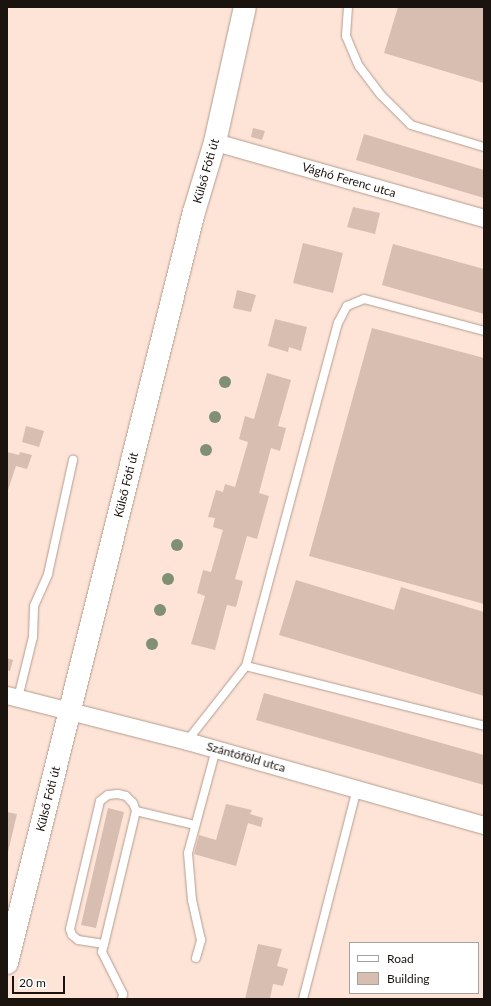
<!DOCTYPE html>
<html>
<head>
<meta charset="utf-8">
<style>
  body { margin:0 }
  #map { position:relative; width:491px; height:1006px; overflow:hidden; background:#fde4d7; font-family:Lato,sans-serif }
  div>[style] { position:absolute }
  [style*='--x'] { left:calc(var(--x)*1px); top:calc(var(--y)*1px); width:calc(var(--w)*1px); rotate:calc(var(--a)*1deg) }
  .building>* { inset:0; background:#d7beb1 }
  .roads { filter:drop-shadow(0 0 1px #b49c90) drop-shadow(0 0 1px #b49c90) }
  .lane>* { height:8px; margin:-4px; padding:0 4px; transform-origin:4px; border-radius:4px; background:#fff }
  .street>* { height:17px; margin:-8.5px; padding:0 8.5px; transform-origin:8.5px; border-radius:8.5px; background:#fff }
  .secondary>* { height:22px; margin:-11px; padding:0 11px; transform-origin:11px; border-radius:11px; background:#fff }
  .trees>* { width:12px; height:12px; margin:-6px; border-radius:50%; background:#809073 }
  span { translate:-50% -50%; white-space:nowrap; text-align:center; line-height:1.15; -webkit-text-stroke:4px #fff; paint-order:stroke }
  .street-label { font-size:12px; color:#1b130e }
  .frame { position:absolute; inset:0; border:8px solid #1b130e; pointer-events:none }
  .legend { position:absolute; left:349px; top:942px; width:130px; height:52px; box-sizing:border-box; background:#fff; border:1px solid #a4a19f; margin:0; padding:5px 7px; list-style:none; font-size:12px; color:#1b130e }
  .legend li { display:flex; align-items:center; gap:8px; height:20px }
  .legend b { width:20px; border:1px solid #a4a19f }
  .scale { position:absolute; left:12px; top:976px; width:53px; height:18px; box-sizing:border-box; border:2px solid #1b130e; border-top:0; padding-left:5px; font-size:12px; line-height:14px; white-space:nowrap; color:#1b130e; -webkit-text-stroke:3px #fff; paint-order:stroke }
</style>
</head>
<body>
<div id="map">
  <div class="building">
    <div style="clip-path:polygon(398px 7px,484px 7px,484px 83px,384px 53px)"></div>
    <div style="clip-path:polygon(253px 128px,265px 131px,262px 140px,251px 137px)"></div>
    <div style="clip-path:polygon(364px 134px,484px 170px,484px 198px,356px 160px)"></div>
    <div style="clip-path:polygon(353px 207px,380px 213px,375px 234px,347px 227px)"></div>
    <div style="clip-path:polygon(303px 243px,343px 253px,333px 293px,293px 283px)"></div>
    <div style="clip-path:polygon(393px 244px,484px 269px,484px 314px,382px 285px)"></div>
    <div style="clip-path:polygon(237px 290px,256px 295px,251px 312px,233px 308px)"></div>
    <div style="clip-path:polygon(275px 319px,307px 327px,301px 351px,289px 347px,288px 352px,268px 346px)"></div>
    <div style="clip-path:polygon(372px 328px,484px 358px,484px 604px,309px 556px)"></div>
    <div style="clip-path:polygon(267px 373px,291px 380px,278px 426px,286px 428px,280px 451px,271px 448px,259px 493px,269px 496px,257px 539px,247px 536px,235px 579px,243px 581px,236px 607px,227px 605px,215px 650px,191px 644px,205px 596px,197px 593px,203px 570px,211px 572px,223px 530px,213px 527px,215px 518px,208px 517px,216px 490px,223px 492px,225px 484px,235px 487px,248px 442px,239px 439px,245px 416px,254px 419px)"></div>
    <div style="clip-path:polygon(26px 426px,44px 431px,39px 447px,22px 442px)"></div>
    <div style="clip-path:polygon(7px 452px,19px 455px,20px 452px,32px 455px,27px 469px,16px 466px,7px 493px)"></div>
    <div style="clip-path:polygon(296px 580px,394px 610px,401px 587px,484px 612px,484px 696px,279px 635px)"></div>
    <div style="clip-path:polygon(7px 658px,13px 660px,10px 671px,7px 670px)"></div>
    <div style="clip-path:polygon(264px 693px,484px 755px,484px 785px,256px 720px)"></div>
    <div style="clip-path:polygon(226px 804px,252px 810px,250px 814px,263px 818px,261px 827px,248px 823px,236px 866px,194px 854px,199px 835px,216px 840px)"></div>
    <div style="clip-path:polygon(108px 808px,124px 812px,96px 928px,81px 925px)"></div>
    <div style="clip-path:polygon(7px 812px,17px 814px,8px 852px,7px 852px)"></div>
    <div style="clip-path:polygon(258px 944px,282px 949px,277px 966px,288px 969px,283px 986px,273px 984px,270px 999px,245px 999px)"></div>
  </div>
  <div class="roads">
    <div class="lane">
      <div style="--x:348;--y:7;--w:29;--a:94"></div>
      <div style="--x:346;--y:36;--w:33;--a:67"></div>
      <div style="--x:359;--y:66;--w:36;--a:53"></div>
      <div style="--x:381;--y:95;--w:42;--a:45"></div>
      <div style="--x:411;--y:125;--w:76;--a:16.8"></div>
      <div style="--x:246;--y:666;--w:245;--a:14.1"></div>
      <div style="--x:18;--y:698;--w:63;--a:-76.2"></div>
      <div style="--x:33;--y:637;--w:31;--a:-88"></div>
      <div style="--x:34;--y:606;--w:35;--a:-66"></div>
      <div style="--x:48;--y:574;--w:117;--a:-77.6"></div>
      <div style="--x:187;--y:741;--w:95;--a:-51.8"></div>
      <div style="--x:246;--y:666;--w:355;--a:-75"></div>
      <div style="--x:338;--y:323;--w:19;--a:-62"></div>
      <div style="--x:347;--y:306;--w:18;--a:-22"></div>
      <div style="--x:364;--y:299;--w:124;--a:14.9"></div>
      <div style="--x:118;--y:794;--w:8;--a:14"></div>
      <div style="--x:126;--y:796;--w:10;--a:45"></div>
      <div style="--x:133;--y:803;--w:9;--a:69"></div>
      <div style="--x:136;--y:811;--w:137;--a:103.5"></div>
      <div style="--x:104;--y:944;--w:26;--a:-171"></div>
      <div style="--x:78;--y:940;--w:8;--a:-140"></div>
      <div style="--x:72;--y:935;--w:6;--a:-108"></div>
      <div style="--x:70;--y:929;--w:131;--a:-76.8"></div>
      <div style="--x:100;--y:801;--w:10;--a:-37"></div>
      <div style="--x:108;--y:795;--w:10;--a:-6"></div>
      <div style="--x:136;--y:811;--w:61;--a:13.3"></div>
      <div style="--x:104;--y:944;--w:8;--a:104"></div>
      <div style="--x:102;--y:952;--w:47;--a:63.4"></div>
      <div style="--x:123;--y:994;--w:5;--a:101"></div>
      <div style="--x:196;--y:958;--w:19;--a:-74"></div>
      <div style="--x:201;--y:940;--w:41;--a:-102.7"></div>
      <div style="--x:192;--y:900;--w:47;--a:-94.9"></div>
      <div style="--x:188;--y:853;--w:108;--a:-74.9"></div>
      <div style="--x:303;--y:999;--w:218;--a:-75.6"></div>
    </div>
    <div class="street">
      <div style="--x:215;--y:142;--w:280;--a:15.8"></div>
      <div style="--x:7;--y:695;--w:186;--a:14.3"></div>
      <div style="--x:187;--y:741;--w:309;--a:15.8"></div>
    </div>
    <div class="secondary">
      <div style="--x:7;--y:963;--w:774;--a:-76.02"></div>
      <div style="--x:194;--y:212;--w:73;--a:-73.3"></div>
      <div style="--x:215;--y:142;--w:138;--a:-77.5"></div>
    </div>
  </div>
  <div class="trees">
    <div style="left:225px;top:382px"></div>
    <div style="left:215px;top:417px"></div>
    <div style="left:206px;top:450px"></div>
    <div style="left:177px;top:545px"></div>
    <div style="left:168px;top:579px"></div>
    <div style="left:160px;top:610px"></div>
    <div style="left:152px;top:644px"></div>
  </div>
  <div class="street-label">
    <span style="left:206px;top:171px;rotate:-74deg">Külső Fóti út</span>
    <span style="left:349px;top:180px;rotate:16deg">Vághó Ferenc utca</span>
    <span style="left:126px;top:485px;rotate:-76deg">Külső Fóti út</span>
    <span style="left:246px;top:757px;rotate:16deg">Szántóföld utca</span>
    <span style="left:48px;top:799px;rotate:-76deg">Külső Fóti út</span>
  </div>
  <div class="frame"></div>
  <ul class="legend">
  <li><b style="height:5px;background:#fff"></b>Road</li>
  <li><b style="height:11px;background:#d7beb1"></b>Building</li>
  </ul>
  <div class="scale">20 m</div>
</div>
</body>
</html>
